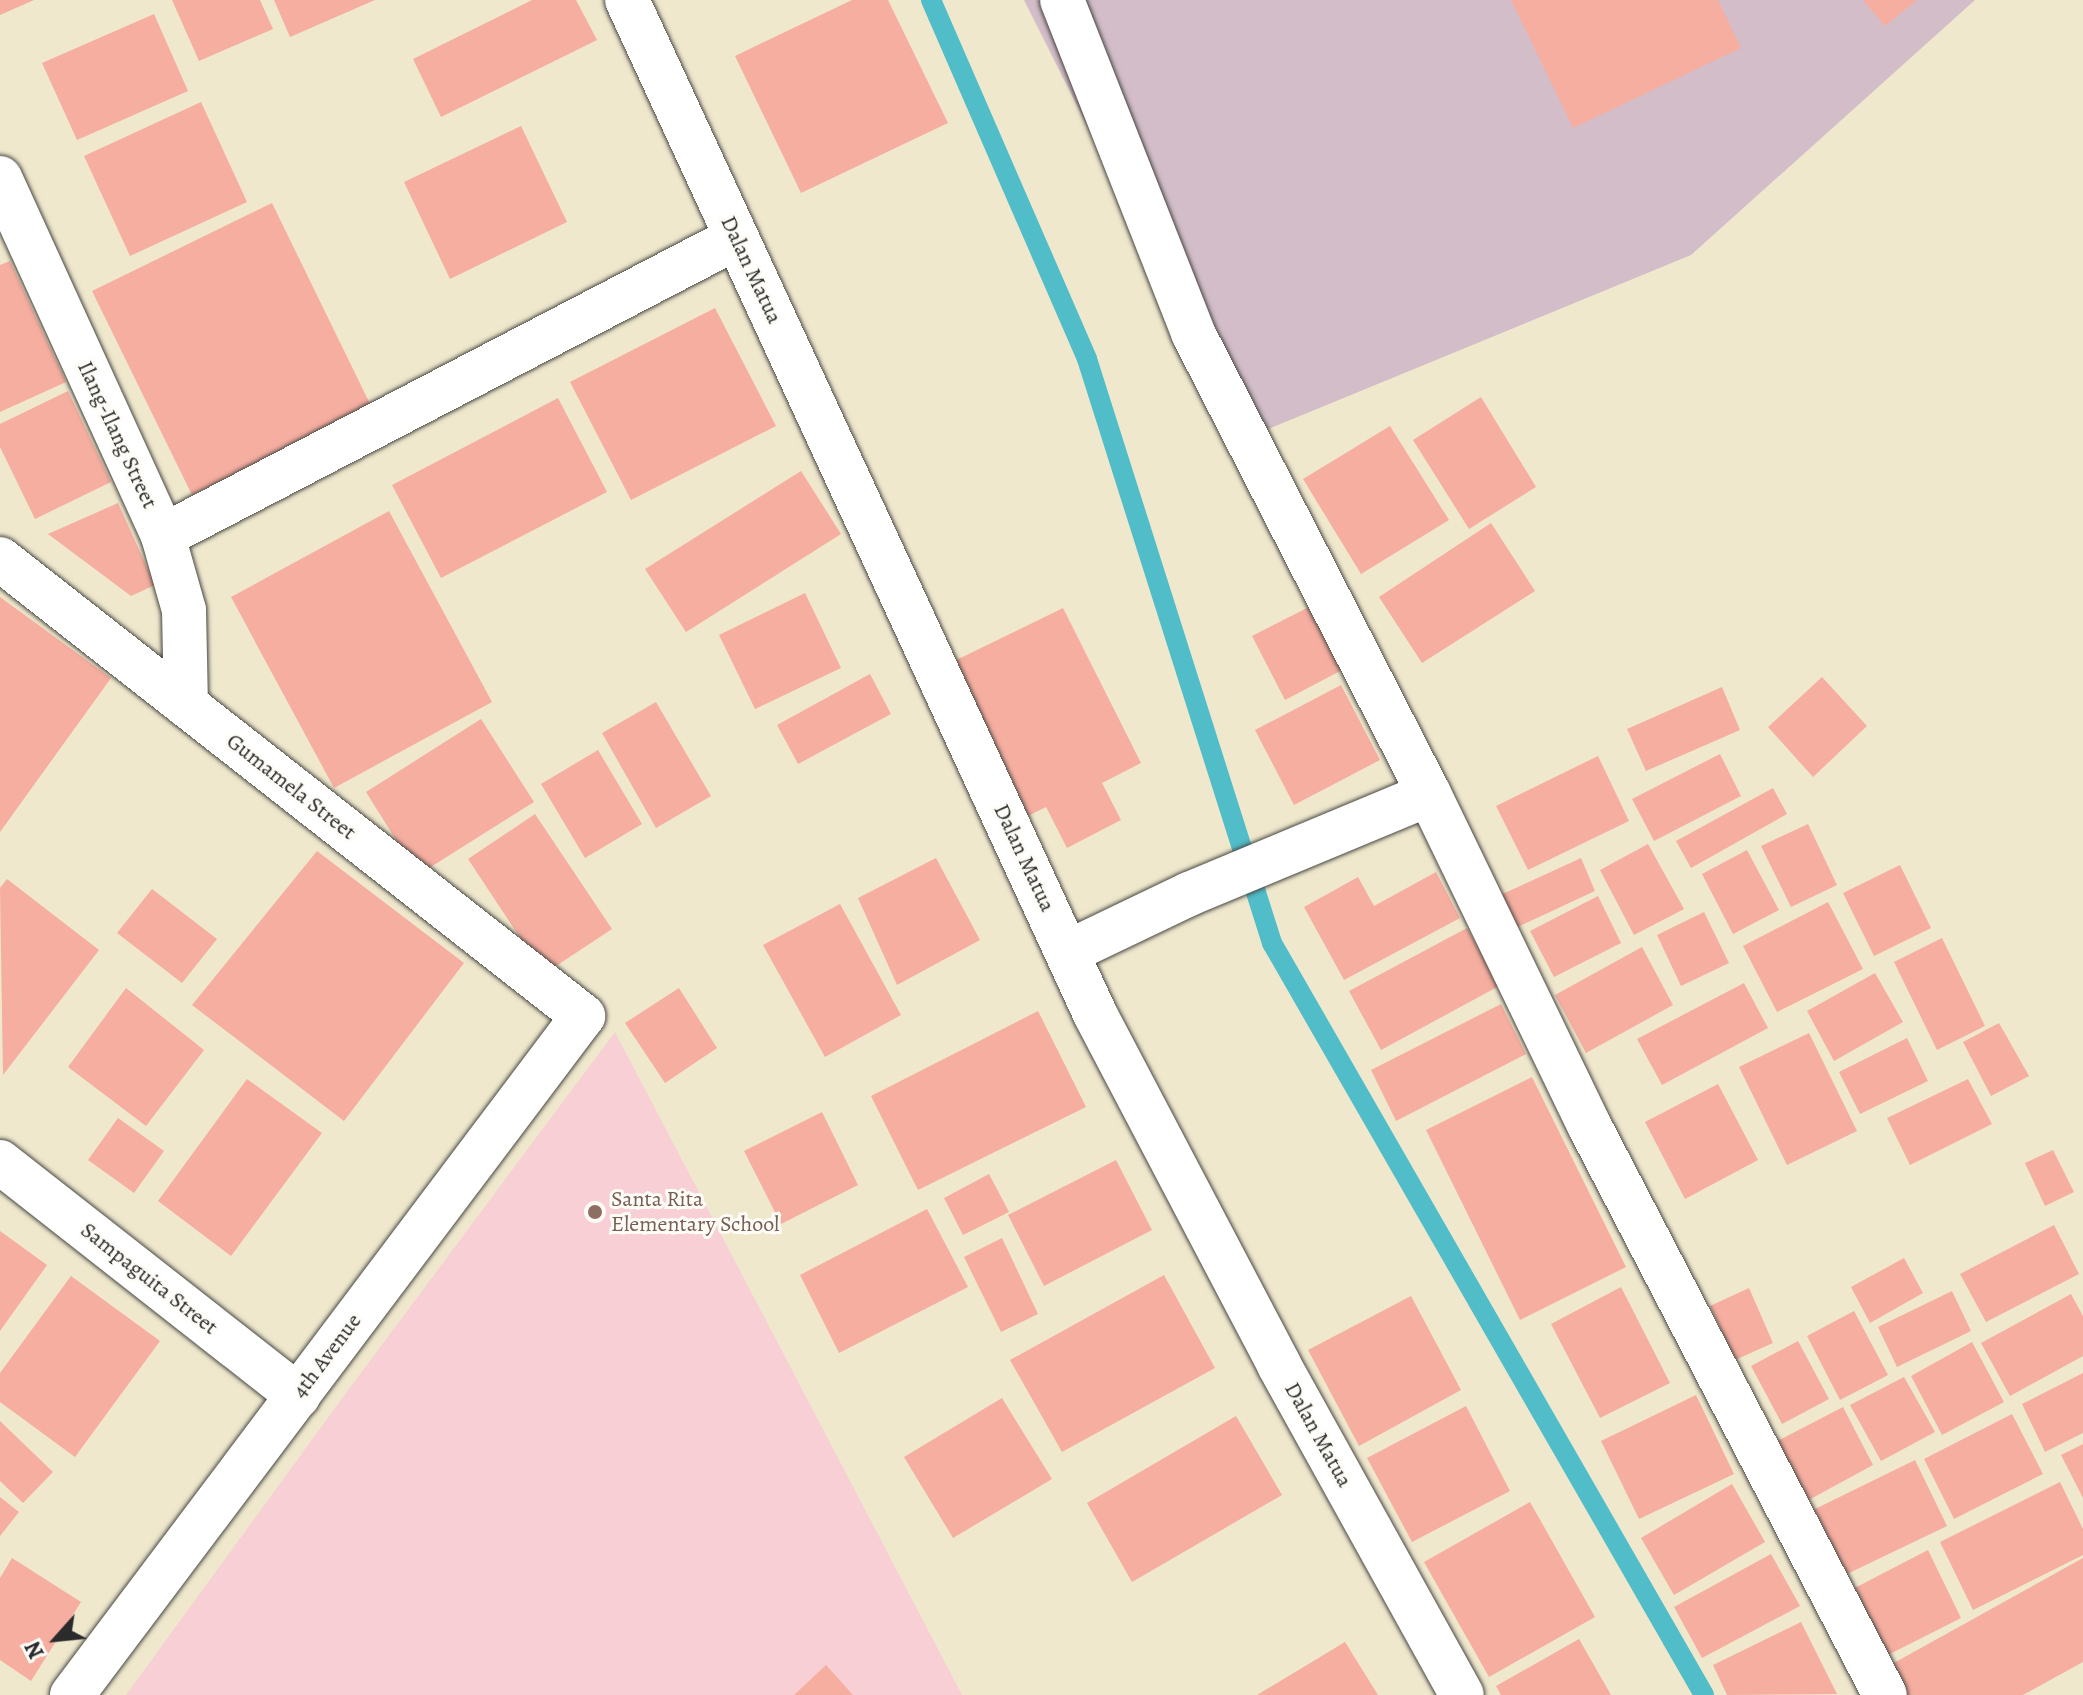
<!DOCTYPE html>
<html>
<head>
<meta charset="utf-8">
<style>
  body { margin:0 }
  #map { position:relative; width:2083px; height:1695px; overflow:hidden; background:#efe8cd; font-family:Alegreya,serif }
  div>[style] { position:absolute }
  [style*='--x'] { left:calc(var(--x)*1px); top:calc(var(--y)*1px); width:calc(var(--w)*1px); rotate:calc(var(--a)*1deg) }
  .built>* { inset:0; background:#f7cfd4 }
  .industrial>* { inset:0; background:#d2bdc8 }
  .stream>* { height:20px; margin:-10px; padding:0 10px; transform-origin:10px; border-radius:10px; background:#50bdc9 }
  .building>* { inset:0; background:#f6aea0 }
  .roads { filter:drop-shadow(0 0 2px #484743) drop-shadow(0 0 2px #484743) }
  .minor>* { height:44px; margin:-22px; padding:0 22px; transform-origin:22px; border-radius:22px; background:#fff }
  .dots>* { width:22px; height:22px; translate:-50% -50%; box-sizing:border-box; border:4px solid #fdfcf7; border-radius:50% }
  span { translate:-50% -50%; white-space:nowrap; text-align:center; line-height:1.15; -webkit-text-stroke:6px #fdfcf7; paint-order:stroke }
  .street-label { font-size:22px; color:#2b2b2b }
  .education-label { font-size:22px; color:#785e54 }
  .left { translate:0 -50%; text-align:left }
  .north { position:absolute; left:16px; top:1599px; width:80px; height:80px; -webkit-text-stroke:6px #fdfcf7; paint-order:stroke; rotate:243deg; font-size:22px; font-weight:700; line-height:32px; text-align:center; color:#2b2b2b }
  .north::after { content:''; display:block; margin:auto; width:28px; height:36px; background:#2b2b2b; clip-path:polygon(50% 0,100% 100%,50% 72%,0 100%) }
</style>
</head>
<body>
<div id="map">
  <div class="built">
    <div style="clip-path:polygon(615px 1032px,962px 1695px,126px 1695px,346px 1393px)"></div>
  </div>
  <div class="industrial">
    <div style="clip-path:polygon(1024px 0,1975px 0,1691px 255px,1244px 439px)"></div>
  </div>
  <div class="stream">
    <div style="--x:931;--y:0;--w:391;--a:66.5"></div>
    <div style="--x:1087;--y:359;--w:613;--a:72.42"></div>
    <div style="--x:1272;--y:943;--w:867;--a:60.12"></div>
  </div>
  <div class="building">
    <div style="clip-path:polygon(0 0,34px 0,0 15px)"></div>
    <div style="clip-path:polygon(172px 0,260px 0,273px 29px,199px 61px)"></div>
    <div style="clip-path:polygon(274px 0,375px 0,290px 37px)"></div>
    <div style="clip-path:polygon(532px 0,576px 0,597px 40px,441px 117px,413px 59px)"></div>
    <div style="clip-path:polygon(852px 0,888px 0,948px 123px,801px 193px,735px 56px)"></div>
    <div style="clip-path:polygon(1511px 0,1718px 0,1741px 48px,1573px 128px)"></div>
    <div style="clip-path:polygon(1863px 0,1917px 0,1885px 26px)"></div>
    <div style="clip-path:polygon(154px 14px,188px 91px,77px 140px,42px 63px)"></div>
    <div style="clip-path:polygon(201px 102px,247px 202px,130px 256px,84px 156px)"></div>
    <div style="clip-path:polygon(521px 126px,567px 222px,450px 279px,404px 182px)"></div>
    <div style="clip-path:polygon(272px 203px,372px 408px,192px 495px,92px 291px)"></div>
    <div style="clip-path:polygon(10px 261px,66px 382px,0 412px,0 265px)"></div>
    <div style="clip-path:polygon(715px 308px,776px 426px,631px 500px,570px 382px)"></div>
    <div style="clip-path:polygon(68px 391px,111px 482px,35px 519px,0 447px,0 424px)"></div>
    <div style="clip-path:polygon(1481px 397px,1536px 487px,1469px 529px,1413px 440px)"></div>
    <div style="clip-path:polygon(558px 398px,607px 492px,441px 578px,392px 485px)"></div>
    <div style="clip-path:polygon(1390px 426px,1449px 520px,1361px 574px,1303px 479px)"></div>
    <div style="clip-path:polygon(801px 471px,841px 534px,686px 632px,645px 569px)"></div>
    <div style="clip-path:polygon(118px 503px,155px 585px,131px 596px,48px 534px)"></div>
    <div style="clip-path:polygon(389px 511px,492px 702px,334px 788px,231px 597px)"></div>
    <div style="clip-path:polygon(1491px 523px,1535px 591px,1422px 663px,1379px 597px)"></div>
    <div style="clip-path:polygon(805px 593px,841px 668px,755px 709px,719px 635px)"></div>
    <div style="clip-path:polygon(0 597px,111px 678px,0 832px)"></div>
    <div style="clip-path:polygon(1311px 606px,1344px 669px,1285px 700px,1252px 636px)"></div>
    <div style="clip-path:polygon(1063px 608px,1141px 763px,1102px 783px,1121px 820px,1067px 848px,1046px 807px,1022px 819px,946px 665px)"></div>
    <div style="clip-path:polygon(870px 674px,891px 714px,798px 764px,777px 725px)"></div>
    <div style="clip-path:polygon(1822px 677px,1867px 726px,1813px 777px,1768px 727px)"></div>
    <div style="clip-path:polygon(1341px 685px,1380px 760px,1294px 805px,1255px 730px)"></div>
    <div style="clip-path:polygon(1722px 687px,1740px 730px,1646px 771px,1627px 729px)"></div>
    <div style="clip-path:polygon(656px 702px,711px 796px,656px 828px,602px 733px)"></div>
    <div style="clip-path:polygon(481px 719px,534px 802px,418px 875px,366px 792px)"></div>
    <div style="clip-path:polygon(598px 750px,642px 824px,585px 858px,541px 784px)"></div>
    <div style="clip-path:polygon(1720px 754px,1741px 796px,1654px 841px,1632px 799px)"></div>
    <div style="clip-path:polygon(1598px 756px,1629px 821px,1528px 870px,1496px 806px)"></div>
    <div style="clip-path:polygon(1773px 788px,1787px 814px,1691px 868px,1676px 841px)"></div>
    <div style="clip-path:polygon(535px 814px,612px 929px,544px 974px,468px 859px)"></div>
    <div style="clip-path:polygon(1808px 824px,1837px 885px,1791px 907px,1761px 846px)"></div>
    <div style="clip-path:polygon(1648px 844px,1684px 909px,1634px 935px,1600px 870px)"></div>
    <div style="clip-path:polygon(1747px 850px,1779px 910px,1733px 934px,1702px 874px)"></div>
    <div style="clip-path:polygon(317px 851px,464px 963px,344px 1121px,192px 1005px)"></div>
    <div style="clip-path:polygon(936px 858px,980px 940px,897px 985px,858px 898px)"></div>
    <div style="clip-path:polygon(1581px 858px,1595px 891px,1511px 930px,1496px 897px)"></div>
    <div style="clip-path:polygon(1900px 865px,1931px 928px,1874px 956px,1843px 893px)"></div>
    <div style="clip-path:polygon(1436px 872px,1460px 918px,1344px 980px,1304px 907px,1358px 877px,1374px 906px)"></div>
    <div style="clip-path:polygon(7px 879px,99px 950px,3px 1075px,0 888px)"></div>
    <div style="clip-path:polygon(152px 889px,217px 939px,182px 983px,117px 933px)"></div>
    <div style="clip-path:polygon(1598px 896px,1621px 943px,1554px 977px,1530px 931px)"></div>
    <div style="clip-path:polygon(1828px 902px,1863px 969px,1777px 1012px,1743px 946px)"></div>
    <div style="clip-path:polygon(840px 904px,901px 1015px,825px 1057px,763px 945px)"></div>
    <div style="clip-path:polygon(1704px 912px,1729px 963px,1681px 986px,1657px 935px)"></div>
    <div style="clip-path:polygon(1467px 928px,1499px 986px,1381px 1050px,1349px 991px)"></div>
    <div style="clip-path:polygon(1942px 938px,1985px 1026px,1937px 1050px,1894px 962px)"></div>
    <div style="clip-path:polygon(1642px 947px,1673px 1005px,1586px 1053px,1555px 995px)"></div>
    <div style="clip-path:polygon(1875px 973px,1903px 1022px,1834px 1061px,1807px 1011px)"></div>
    <div style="clip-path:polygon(1744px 983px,1768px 1028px,1662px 1085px,1637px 1039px)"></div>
    <div style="clip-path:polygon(126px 988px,204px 1050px,146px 1126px,68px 1067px)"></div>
    <div style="clip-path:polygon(679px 988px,717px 1048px,665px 1083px,625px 1023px)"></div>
    <div style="clip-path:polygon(1501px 1004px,1526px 1054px,1396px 1121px,1371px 1070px)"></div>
    <div style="clip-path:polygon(1038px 1011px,1086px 1107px,918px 1190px,871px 1096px)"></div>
    <div style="clip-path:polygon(1999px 1023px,2029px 1076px,1991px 1096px,1963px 1042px)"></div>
    <div style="clip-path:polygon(1809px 1033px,1857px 1131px,1787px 1165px,1739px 1067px)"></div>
    <div style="clip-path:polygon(1907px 1038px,1928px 1081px,1860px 1114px,1839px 1072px)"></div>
    <div style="clip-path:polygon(1532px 1077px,1626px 1267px,1520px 1320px,1426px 1130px)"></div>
    <div style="clip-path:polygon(247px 1079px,322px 1133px,231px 1256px,158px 1201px)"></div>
    <div style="clip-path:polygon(1968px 1079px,1992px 1124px,1910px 1165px,1887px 1118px)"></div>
    <div style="clip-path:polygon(1718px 1084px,1758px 1160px,1685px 1199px,1645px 1122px)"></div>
    <div style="clip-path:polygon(822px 1112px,858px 1185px,781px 1224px,744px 1151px)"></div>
    <div style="clip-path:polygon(118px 1118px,164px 1151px,134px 1193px,88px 1160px)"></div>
    <div style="clip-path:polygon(2053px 1150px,2074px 1192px,2045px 1206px,2025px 1163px)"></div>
    <div style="clip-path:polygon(1116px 1160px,1152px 1230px,1044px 1286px,1008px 1215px)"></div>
    <div style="clip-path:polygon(989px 1174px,1009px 1212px,963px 1235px,944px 1198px)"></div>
    <div style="clip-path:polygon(927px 1209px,968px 1287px,839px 1353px,800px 1275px)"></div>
    <div style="clip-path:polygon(2054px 1225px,2079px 1274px,1986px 1322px,1960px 1274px)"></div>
    <div style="clip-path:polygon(0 1231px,47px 1265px,0 1331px)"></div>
    <div style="clip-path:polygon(1002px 1238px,1038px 1314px,1001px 1332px,964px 1257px)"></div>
    <div style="clip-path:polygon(1904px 1258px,1923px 1293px,1870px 1323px,1851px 1287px)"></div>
    <div style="clip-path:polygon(1164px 1275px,1215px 1368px,1062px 1452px,1010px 1360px)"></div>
    <div style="clip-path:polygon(71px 1276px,160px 1341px,75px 1457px,0 1402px,0 1373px)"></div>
    <div style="clip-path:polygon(1621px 1287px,1670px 1383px,1600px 1418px,1551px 1324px)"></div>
    <div style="clip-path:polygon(1749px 1288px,1773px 1343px,1735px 1360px,1710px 1306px)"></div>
    <div style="clip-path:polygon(1952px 1291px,1971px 1331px,1897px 1367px,1878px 1327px)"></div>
    <div style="clip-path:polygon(2071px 1294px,2083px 1316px,2083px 1356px,2010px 1396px,1981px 1343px)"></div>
    <div style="clip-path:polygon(1411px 1296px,1461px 1390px,1359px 1446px,1308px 1350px)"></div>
    <div style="clip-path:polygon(1854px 1311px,1888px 1375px,1840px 1400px,1807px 1336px)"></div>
    <div style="clip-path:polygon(1798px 1341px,1829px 1399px,1782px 1424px,1751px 1366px)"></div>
    <div style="clip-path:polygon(1972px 1342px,2004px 1402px,1942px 1435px,1911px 1376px)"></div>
    <div style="clip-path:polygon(2083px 1373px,2083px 1433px,2045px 1452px,2022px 1404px)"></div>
    <div style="clip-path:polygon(1904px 1377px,1935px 1432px,1881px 1461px,1850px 1405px)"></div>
    <div style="clip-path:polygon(1696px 1395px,1734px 1474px,1639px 1519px,1601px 1441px)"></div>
    <div style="clip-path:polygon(1002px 1398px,1052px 1479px,953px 1538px,904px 1457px)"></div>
    <div style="clip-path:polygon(1466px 1406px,1510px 1491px,1412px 1542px,1367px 1458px)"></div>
    <div style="clip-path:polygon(1843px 1407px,1873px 1465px,1805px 1502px,1772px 1444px)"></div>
    <div style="clip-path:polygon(2012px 1414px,2043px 1474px,1954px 1519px,1924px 1459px)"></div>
    <div style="clip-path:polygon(1236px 1416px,1282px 1495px,1132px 1582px,1087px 1503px)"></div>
    <div style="clip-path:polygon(0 1421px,53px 1472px,23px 1503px,0 1481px)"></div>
    <div style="clip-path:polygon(2083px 1444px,2083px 1498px,2061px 1455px)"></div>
    <div style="clip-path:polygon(1915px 1460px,1947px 1526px,1845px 1575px,1813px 1510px)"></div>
    <div style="clip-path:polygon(2060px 1482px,2083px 1529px,2083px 1555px,1973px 1610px,1940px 1542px)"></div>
    <div style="clip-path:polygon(1732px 1484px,1765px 1542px,1674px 1595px,1641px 1538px)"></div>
    <div style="clip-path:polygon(0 1497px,19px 1512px,0 1536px)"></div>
    <div style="clip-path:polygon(1530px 1502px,1595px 1617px,1489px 1677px,1424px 1562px)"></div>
    <div style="clip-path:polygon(1928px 1550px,1961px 1618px,1880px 1659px,1847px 1592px)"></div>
    <div style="clip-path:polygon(1771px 1554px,1800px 1606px,1702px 1658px,1674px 1607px)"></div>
    <div style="clip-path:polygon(12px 1558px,81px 1602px,31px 1681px,0 1660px,0 1578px)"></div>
    <div style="clip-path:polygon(2083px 1558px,2083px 1662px,2023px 1695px,1898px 1695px,1883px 1669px)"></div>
    <div style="clip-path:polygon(1801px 1622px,1837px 1694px,1727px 1695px,1713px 1665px)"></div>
    <div style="clip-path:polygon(1579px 1639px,1611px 1695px,1501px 1695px,1496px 1686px)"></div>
    <div style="clip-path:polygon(1345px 1642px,1378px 1695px,1257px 1695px)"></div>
    <div style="clip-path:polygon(826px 1665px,853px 1695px,794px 1695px)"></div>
  </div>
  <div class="roads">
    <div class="minor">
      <div style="--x:627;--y:0;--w:1117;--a:65.22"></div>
      <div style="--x:1095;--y:1014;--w:396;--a:62.3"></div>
      <div style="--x:1279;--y:1365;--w:377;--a:61"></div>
      <div style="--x:1062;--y:0;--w:358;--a:68.5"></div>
      <div style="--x:1193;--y:333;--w:518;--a:62.89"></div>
      <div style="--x:1429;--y:794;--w:368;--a:64.2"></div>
      <div style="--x:1589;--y:1125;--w:642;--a:62.56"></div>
      <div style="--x:0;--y:178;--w:393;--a:65.5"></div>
      <div style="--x:163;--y:536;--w:77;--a:74.2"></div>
      <div style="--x:184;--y:610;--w:95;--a:88.8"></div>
      <div style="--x:163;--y:536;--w:646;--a:-27.48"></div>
      <div style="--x:0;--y:559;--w:741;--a:38.09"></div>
      <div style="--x:583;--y:1016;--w:850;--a:126.96"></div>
      <div style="--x:1068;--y:952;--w:134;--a:-25.6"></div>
      <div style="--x:1189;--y:894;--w:260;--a:-22.6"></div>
      <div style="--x:0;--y:1162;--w:379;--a:38.1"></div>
    </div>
  </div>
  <div class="dots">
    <div style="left:595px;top:1212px;background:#8d6e63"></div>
  </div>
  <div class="street-label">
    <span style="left:751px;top:270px;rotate:65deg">Dalan Matua</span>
    <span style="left:117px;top:435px;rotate:65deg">Ilang-Ilang Street</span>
    <span style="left:291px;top:787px;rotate:38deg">Gumamela Street</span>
    <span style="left:1024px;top:858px;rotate:65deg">Dalan Matua</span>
    <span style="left:149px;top:1279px;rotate:38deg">Sampaguita Street</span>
    <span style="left:327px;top:1356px;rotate:-53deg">4th Avenue</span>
    <span style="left:1318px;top:1435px;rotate:61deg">Dalan Matua</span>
  </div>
  <div class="education-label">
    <span class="left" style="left:611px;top:1212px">Santa Rita<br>Elementary School</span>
  </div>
  <div class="north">N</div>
</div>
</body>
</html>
